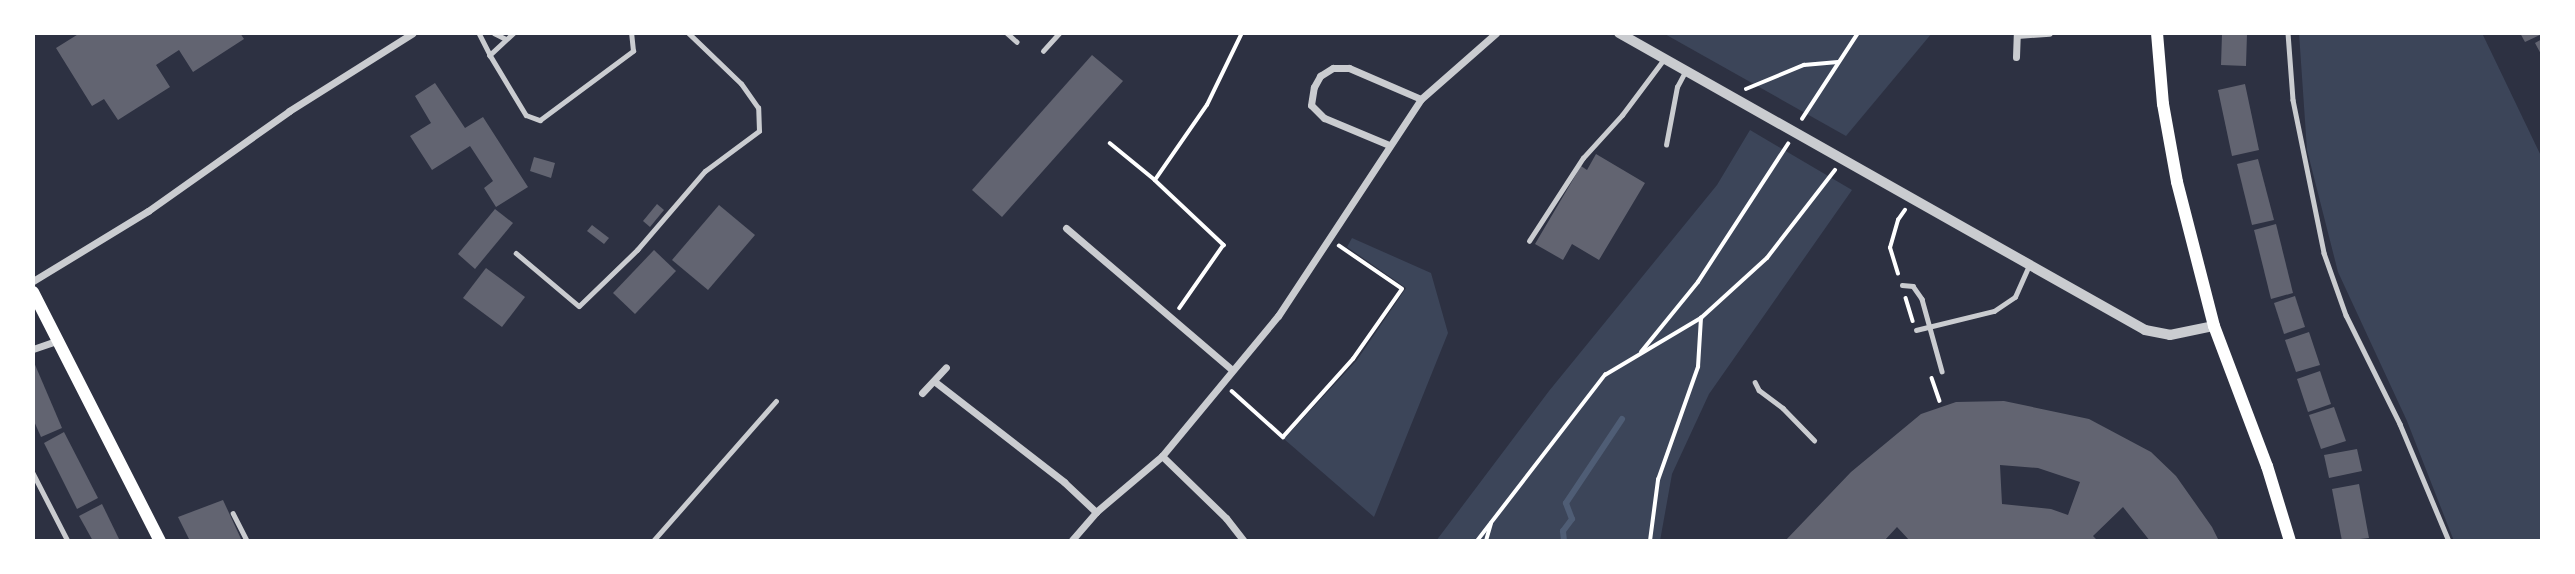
<!DOCTYPE html>
<html>
<head>
<meta charset="utf-8">
<style>
  body { margin:0 }
  #map { position:relative; width:2575px; height:574px; overflow:hidden; background:#2d3142; font-family:"Golos Text",sans-serif }
  div>[style] { position:absolute }
  [style*='--x'] { left:calc(var(--x)*1px); top:calc(var(--y)*1px); width:calc(var(--w)*1px); rotate:calc(var(--a)*1deg) }
  .green>* { inset:0; background:#3c4559 }
  .stream>* { height:6px; margin:-3px; padding:0 3px; transform-origin:3px; border-radius:3px; background:#4f5d75 }
  .building>* { inset:0; background:#626471 }
  .path>* { height:3.5px; margin:-1.75px; padding:0 1.75px; transform-origin:1.75px; border-radius:1.75px; background:#fff }
  .service>* { height:4.5px; margin:-2.25px; padding:0 2.25px; transform-origin:2.25px; border-radius:2.25px; background:#caccd0 }
  .minor>* { height:7px; margin:-3.5px; padding:0 3.5px; transform-origin:3.5px; border-radius:3.5px; background:#caccd0 }
  .tertiary>* { height:10px; margin:-5px; padding:0 5px; transform-origin:5px; border-radius:5px; background:#caccd0 }
  .primary>* { height:12px; margin:-6px; padding:0 6px; transform-origin:6px; border-radius:6px; background:#fff }
  span { translate:-50% -50%; white-space:nowrap; text-align:center; line-height:1.15; -webkit-text-stroke:7px #fff; paint-order:stroke }
  .frame { position:absolute; inset:0; border:35px solid #fff; pointer-events:none }
</style>
</head>
<body>
<div id="map">
  <div class="green">
    <div style="clip-path:polygon(1663px 33px,1932px 33px,1846px 136px)"></div>
    <div style="clip-path:polygon(2299px 33px,2482px 33px,2542px 158px,2542px 541px,2454px 541px,2407px 421px,2338px 272px,2307px 150px)"></div>
    <div style="clip-path:polygon(1750px 130px,1852px 190px,1709px 394px,1672px 474px,1660px 541px,1436px 541px,1549px 391px,1717px 185px)"></div>
    <div style="clip-path:polygon(1352px 238px,1431px 273px,1448px 333px,1374px 517px,1284px 439px,1357px 360px,1406px 288px,1347px 247px)"></div>
  </div>
  <div class="stream">
    <div style="--x:1564;--y:541;--w:10;--a:-96"></div>
    <div style="--x:1563;--y:531;--w:15;--a:-53"></div>
    <div style="--x:1572;--y:519;--w:17;--a:-111"></div>
    <div style="--x:1566;--y:503;--w:101;--a:-56.3"></div>
  </div>
  <div class="building">
    <div style="clip-path:polygon(80px 33px,240px 33px,244px 39px,193px 72px,179px 50px,156px 65px,170px 87px,118px 120px,104px 99px,92px 106px,56px 48px)"></div>
    <div style="clip-path:polygon(2222px 33px,2247px 33px,2246px 66px,2221px 65px)"></div>
    <div style="clip-path:polygon(2520px 33px,2542px 33px,2542px 34px,2525px 42px)"></div>
    <div style="clip-path:polygon(2542px 39px,2542px 56px,2535px 43px)"></div>
    <div style="clip-path:polygon(1092px 55px,1123px 81px,1002px 217px,972px 190px)"></div>
    <div style="clip-path:polygon(435px 83px,465px 128px,483px 117px,528px 187px,496px 207px,484px 188px,493px 181px,470px 146px,432px 170px,410px 136px,431px 123px,415px 96px)"></div>
    <div style="clip-path:polygon(2245px 84px,2259px 150px,2232px 156px,2218px 90px)"></div>
    <div style="clip-path:polygon(1596px 154px,1645px 183px,1599px 260px,1572px 244px,1563px 260px,1535px 244px,1581px 166px,1587px 170px)"></div>
    <div style="clip-path:polygon(534px 157px,555px 163px,551px 178px,530px 171px)"></div>
    <div style="clip-path:polygon(2258px 159px,2274px 220px,2252px 225px,2237px 164px)"></div>
    <div style="clip-path:polygon(657px 204px,664px 210px,650px 227px,643px 221px)"></div>
    <div style="clip-path:polygon(719px 205px,755px 235px,708px 290px,672px 260px)"></div>
    <div style="clip-path:polygon(495px 209px,513px 223px,475px 269px,458px 254px)"></div>
    <div style="clip-path:polygon(2276px 224px,2293px 293px,2271px 299px,2254px 230px)"></div>
    <div style="clip-path:polygon(592px 225px,609px 238px,604px 244px,587px 231px)"></div>
    <div style="clip-path:polygon(654px 250px,676px 271px,635px 314px,613px 293px)"></div>
    <div style="clip-path:polygon(486px 268px,525px 297px,502px 327px,463px 298px)"></div>
    <div style="clip-path:polygon(2295px 296px,2305px 327px,2284px 334px,2274px 303px)"></div>
    <div style="clip-path:polygon(2309px 332px,2320px 365px,2296px 372px,2285px 340px)"></div>
    <div style="clip-path:polygon(33px 360px,62px 428px,41px 437px,33px 419px)"></div>
    <div style="clip-path:polygon(2320px 371px,2331px 404px,2308px 412px,2297px 379px)"></div>
    <div style="clip-path:polygon(evenodd,2004px 401px,2089px 419px,2151px 452px,2176px 476px,2212px 527px,2219px 541px,2150px 541px,2123px 507px,2093px 536px,2098px 541px,1910px 541px,1897px 527px,1884px 541px,1785px 541px,1851px 472px,1921px 414px,1956px 402px,2004px 401px,2000px 465px,2038px 468px,2080px 482px,2068px 515px,2051px 509px,2002px 504px,2000px 465px)"></div>
    <div style="clip-path:polygon(2334px 407px,2346px 441px,2321px 449px,2309px 415px)"></div>
    <div style="clip-path:polygon(64px 432px,98px 498px,77px 509px,44px 443px)"></div>
    <div style="clip-path:polygon(2357px 449px,2362px 471px,2329px 478px,2324px 455px)"></div>
    <div style="clip-path:polygon(2359px 484px,2369px 538px,2342px 541px,2332px 489px)"></div>
    <div style="clip-path:polygon(223px 500px,242px 541px,190px 541px,178px 517px)"></div>
    <div style="clip-path:polygon(102px 504px,120px 541px,93px 541px,79px 516px)"></div>
  </div>
  <div class="path">
    <div style="--x:1746;--y:89;--w:63;--a:-22.5"></div>
    <div style="--x:1804;--y:65;--w:34;--a:-5"></div>
    <div style="--x:1802;--y:119;--w:103;--a:-56.9"></div>
    <div style="--x:1110;--y:143;--w:58;--a:39.4"></div>
    <div style="--x:1155;--y:180;--w:95;--a:43.3"></div>
    <div style="--x:1224;--y:245;--w:77;--a:124.9"></div>
    <div style="--x:1155;--y:180;--w:91;--a:-55.3"></div>
    <div style="--x:1207;--y:105;--w:80;--a:-64.1"></div>
    <div style="--x:1898;--y:274;--w:27;--a:-107"></div>
    <div style="--x:1890;--y:248;--w:29;--a:-74"></div>
    <div style="--x:1898;--y:220;--w:12;--a:-55"></div>
    <div style="--x:1906;--y:298;--w:24;--a:73"></div>
    <div style="--x:1641;--y:352;--w:90;--a:-50.8"></div>
    <div style="--x:1698;--y:282;--w:165;--a:-56.9"></div>
    <div style="--x:1932;--y:378;--w:24;--a:71"></div>
    <div style="--x:1232;--y:391;--w:69;--a:42"></div>
    <div style="--x:1283;--y:437;--w:105;--a:-48.1"></div>
    <div style="--x:1353;--y:359;--w:85;--a:-55"></div>
    <div style="--x:1402;--y:289;--w:76;--a:-145.7"></div>
    <div style="--x:1477;--y:541;--w:210;--a:-52.4"></div>
    <div style="--x:1605;--y:375;--w:112;--a:-30.7"></div>
    <div style="--x:1701;--y:318;--w:89;--a:-42.3"></div>
    <div style="--x:1767;--y:258;--w:111;--a:-52.3"></div>
    <div style="--x:1486;--y:541;--w:18;--a:-74"></div>
    <div style="--x:1650;--y:541;--w:62;--a:-82.5"></div>
    <div style="--x:1658;--y:480;--w:120;--a:-70.5"></div>
    <div style="--x:1698;--y:367;--w:49;--a:-86.5"></div>
  </div>
  <div class="service">
    <div style="--x:479;--y:33;--w:25;--a:63"></div>
    <div style="--x:494;--y:33;--w:13;--a:27"></div>
    <div style="--x:514;--y:33;--w:33;--a:137"></div>
    <div style="--x:490;--y:55;--w:70;--a:59"></div>
    <div style="--x:526;--y:115;--w:15;--a:20"></div>
    <div style="--x:540;--y:120;--w:116;--a:-36.6"></div>
    <div style="--x:633;--y:51;--w:18;--a:-96"></div>
    <div style="--x:1007;--y:33;--w:13;--a:42"></div>
    <div style="--x:2288;--y:33;--w:67;--a:85.7"></div>
    <div style="--x:2293;--y:100;--w:156;--a:78.5"></div>
    <div style="--x:2324;--y:253;--w:66;--a:70.5"></div>
    <div style="--x:2346;--y:315;--w:122;--a:63.6"></div>
    <div style="--x:2400;--y:424;--w:127;--a:67.3"></div>
    <div style="--x:1043;--y:51;--w:24;--a:-48"></div>
    <div style="--x:1666;--y:145;--w:59;--a:-79.3"></div>
    <div style="--x:1677;--y:87;--w:17;--a:-62"></div>
    <div style="--x:1529;--y:241;--w:99;--a:-57"></div>
    <div style="--x:1583;--y:158;--w:58;--a:-47.8"></div>
    <div style="--x:1622;--y:115;--w:70;--a:-53.1"></div>
    <div style="--x:516;--y:253;--w:82;--a:40.1"></div>
    <div style="--x:579;--y:306;--w:81;--a:-44"></div>
    <div style="--x:637;--y:250;--w:104;--a:-49.3"></div>
    <div style="--x:705;--y:171;--w:67;--a:-36.5"></div>
    <div style="--x:759;--y:131;--w:23;--a:-92"></div>
    <div style="--x:758;--y:108;--w:29;--a:-125"></div>
    <div style="--x:741;--y:84;--w:74;--a:-136.1"></div>
    <div style="--x:1902;--y:285;--w:11;--a:5"></div>
    <div style="--x:1913;--y:286;--w:16;--a:55"></div>
    <div style="--x:1922;--y:299;--w:75;--a:74.5"></div>
    <div style="--x:1916;--y:330;--w:80;--a:-13.7"></div>
    <div style="--x:1994;--y:311;--w:25;--a:-34"></div>
    <div style="--x:2015;--y:297;--w:34;--a:-66"></div>
    <div style="--x:1755;--y:382;--w:9;--a:63"></div>
    <div style="--x:1759;--y:390;--w:30;--a:37"></div>
    <div style="--x:1783;--y:408;--w:45;--a:45.9"></div>
    <div style="--x:33;--y:473;--w:76;--a:62.8"></div>
    <div style="--x:233;--y:513;--w:31;--a:63"></div>
    <div style="--x:653;--y:541;--w:186;--a:-48.7"></div>
  </div>
  <div class="minor">
    <div style="--x:2017;--y:35;--w:32;--a:-4"></div>
    <div style="--x:2016;--y:57;--w:24;--a:-88"></div>
    <div style="--x:1389;--y:145;--w:70;--a:-157.4"></div>
    <div style="--x:1324;--y:118;--w:18;--a:-135"></div>
    <div style="--x:1311;--y:105;--w:18;--a:-81"></div>
    <div style="--x:1314;--y:87;--w:13;--a:-61"></div>
    <div style="--x:1320;--y:76;--w:15;--a:-32"></div>
    <div style="--x:1333;--y:68;--w:16;--a:0"></div>
    <div style="--x:1349;--y:68;--w:78;--a:23.3"></div>
    <div style="--x:1066;--y:228;--w:218;--a:40.5"></div>
    <div style="--x:33;--y:281;--w:135;--a:-31.3"></div>
    <div style="--x:148;--y:211;--w:173;--a:-35.3"></div>
    <div style="--x:289;--y:111;--w:146;--a:-32.2"></div>
    <div style="--x:33;--y:349;--w:28;--a:-19"></div>
    <div style="--x:934;--y:381;--w:165;--a:37.8"></div>
    <div style="--x:1064;--y:482;--w:44;--a:43.2"></div>
    <div style="--x:922;--y:393;--w:35;--a:-47"></div>
    <div style="--x:1162;--y:456;--w:89;--a:44.1"></div>
    <div style="--x:1226;--y:518;--w:29;--a:52"></div>
    <div style="--x:1072;--y:540;--w:37;--a:-49"></div>
    <div style="--x:1096;--y:512;--w:87;--a:-40.3"></div>
    <div style="--x:1162;--y:456;--w:182;--a:-50.4"></div>
    <div style="--x:1278;--y:316;--w:260;--a:-56.6"></div>
    <div style="--x:1421;--y:99;--w:100;--a:-41.3"></div>
  </div>
  <div class="tertiary">
    <div style="--x:1619;--y:33;--w:604;--a:29.45"></div>
    <div style="--x:2145;--y:330;--w:25;--a:11"></div>
    <div style="--x:2170;--y:335;--w:45;--a:-11.6"></div>
  </div>
  <div class="primary">
    <div style="--x:2157;--y:33;--w:71;--a:85.2"></div>
    <div style="--x:2163;--y:104;--w:79;--a:79.8"></div>
    <div style="--x:2177;--y:182;--w:149;--a:75.6"></div>
    <div style="--x:2214;--y:326;--w:150;--a:69.3"></div>
    <div style="--x:2267;--y:466;--w:78;--a:73"></div>
    <div style="--x:33;--y:292;--w:280;--a:63"></div>
  </div>
  <div class="frame"></div>
</div>
</body>
</html>
